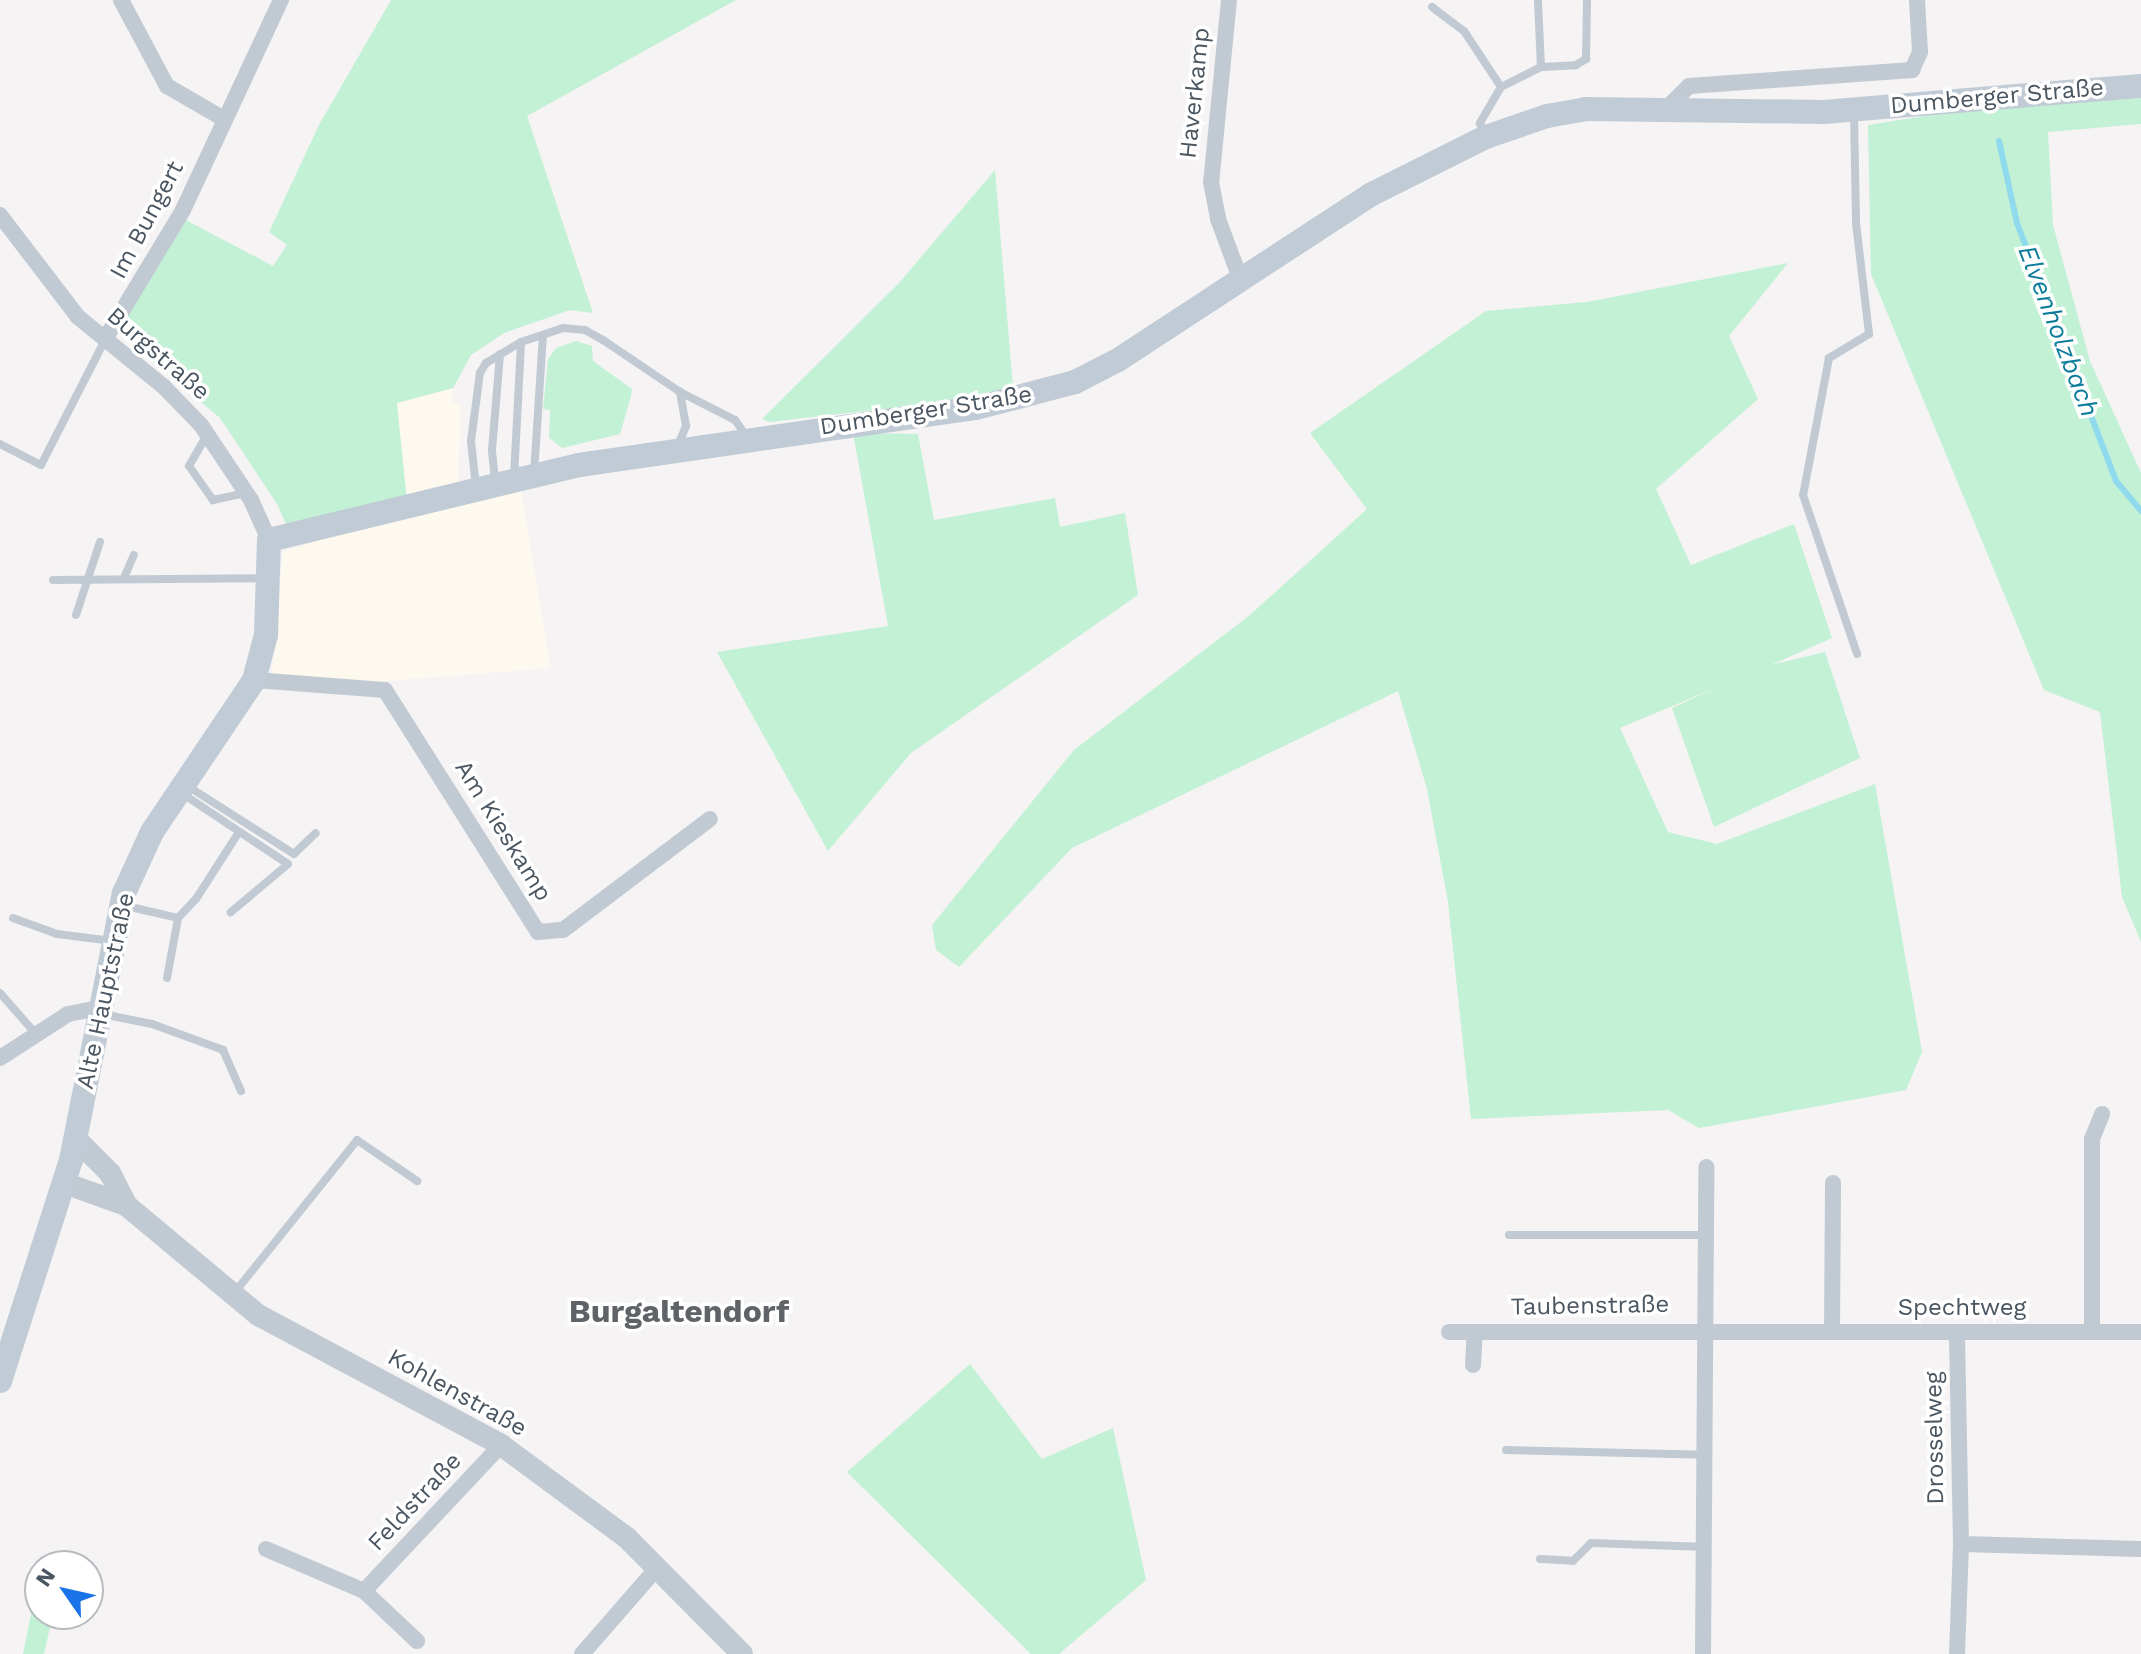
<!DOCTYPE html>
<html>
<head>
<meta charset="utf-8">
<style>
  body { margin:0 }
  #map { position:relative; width:2141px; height:1654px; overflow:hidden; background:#f5f3f3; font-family:"Work Sans",sans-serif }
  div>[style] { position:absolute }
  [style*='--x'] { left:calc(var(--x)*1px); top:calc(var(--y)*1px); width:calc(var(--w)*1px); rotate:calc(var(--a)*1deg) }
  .commercial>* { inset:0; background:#fdf9ef }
  .green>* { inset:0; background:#c3f1d5 }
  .stream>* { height:6px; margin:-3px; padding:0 3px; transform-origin:3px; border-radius:3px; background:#90daee }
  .service>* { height:8px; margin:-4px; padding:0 4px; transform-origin:4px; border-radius:4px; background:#c1cad2 }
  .minor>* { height:16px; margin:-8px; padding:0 8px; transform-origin:8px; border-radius:8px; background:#c1cad2 }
  .tertiary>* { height:22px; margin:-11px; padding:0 11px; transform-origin:11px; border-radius:11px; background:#c1cad2 }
  .secondary>* { height:24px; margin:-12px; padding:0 12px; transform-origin:12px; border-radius:12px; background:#c1cbd6 }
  span { translate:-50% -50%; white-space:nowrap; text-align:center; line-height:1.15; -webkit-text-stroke:7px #fff; paint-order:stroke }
  .street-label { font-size:24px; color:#4a5661 }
  .water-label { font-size:26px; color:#0c7c9b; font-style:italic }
  .district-label { font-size:32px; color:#5f6368; font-weight:700 }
  .north { position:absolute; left:24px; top:1550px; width:80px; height:80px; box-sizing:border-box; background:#fff; border:2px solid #b7bbc0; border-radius:50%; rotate:304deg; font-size:22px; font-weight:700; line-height:32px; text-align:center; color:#4a5661 }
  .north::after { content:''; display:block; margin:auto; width:28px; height:36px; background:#1a73e8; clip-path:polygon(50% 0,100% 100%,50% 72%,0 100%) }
</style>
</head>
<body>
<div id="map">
  <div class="commercial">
    <div style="clip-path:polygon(453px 388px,451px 402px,461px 404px,458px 488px,407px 502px,397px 403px)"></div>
    <div style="clip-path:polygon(520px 482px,551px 668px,362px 683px,272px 674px,283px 552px,450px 498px)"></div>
  </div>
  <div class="green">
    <div style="clip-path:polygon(391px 0,736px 0,527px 116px,593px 313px,570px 310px,504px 333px,471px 355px,453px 388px,397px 403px,407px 502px,289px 531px,277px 504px,220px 418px,115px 330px,182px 218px,273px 266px,287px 245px,269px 232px,319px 125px)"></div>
    <div style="clip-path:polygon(2141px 98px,2141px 124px,2048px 132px,2053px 225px,2090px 361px,2141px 473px,2141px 942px,2122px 897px,2100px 712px,2044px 690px,1871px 274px,1868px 125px,1968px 109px)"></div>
    <div style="clip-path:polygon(995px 170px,1013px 388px,918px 405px,769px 422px,762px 419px,899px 283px)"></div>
    <div style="clip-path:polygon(1788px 263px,1729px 336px,1758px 399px,1656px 489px,1691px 565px,1794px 524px,1832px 638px,1771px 665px,1825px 652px,1860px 758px,1714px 827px,1672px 708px,1720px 686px,1620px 728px,1668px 832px,1717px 844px,1875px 784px,1922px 1052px,1906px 1090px,1699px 1128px,1668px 1110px,1471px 1119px,1448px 902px,1427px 789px,1398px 691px,1072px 848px,959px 967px,936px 950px,932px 925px,1074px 750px,1250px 615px,1367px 509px,1310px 433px,1486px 311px,1587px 302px)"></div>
    <div style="clip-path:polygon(576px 341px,592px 346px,593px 361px,632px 389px,631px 396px,620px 434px,562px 448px,549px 438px,550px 410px,543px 409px,548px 359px,556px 348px)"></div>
    <div style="clip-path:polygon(853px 433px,918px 434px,934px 520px,1055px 498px,1060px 527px,1125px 513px,1138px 595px,911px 753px,828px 851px,717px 652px,888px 626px)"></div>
    <div style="clip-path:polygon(970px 1364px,1042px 1459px,1113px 1428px,1146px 1580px,1059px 1654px,1031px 1654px,847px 1472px)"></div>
    <div style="clip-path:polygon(38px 1580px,40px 1614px,53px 1614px,44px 1654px,23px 1654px)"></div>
  </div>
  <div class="stream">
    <div style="--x:1999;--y:141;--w:84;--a:77.6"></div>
    <div style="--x:2017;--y:223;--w:276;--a:69"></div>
    <div style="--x:2116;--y:481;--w:39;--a:50"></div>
  </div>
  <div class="service">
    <div style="--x:1432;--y:7;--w:40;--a:37"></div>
    <div style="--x:1464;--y:31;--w:67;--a:56.5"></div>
    <div style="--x:1501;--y:87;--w:42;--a:120.3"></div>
    <div style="--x:1480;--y:123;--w:14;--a:69"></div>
    <div style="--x:1541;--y:67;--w:35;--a:-3"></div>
    <div style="--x:1576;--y:65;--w:12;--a:-31"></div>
    <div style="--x:1586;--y:59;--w:59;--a:-89"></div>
    <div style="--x:1501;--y:87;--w:45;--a:-26.6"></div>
    <div style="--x:1541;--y:67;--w:67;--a:-92.6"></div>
    <div style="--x:1854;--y:114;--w:109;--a:88.9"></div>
    <div style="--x:1856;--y:223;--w:112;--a:83.3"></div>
    <div style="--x:1869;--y:334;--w:47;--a:149"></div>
    <div style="--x:1829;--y:358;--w:139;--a:100.7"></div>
    <div style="--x:1803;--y:495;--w:168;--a:71.2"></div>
    <div style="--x:208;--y:433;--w:38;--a:120"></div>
    <div style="--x:189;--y:466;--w:42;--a:54.8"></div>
    <div style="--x:213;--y:500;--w:33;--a:-12"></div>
    <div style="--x:0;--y:444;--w:46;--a:27.1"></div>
    <div style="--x:41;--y:465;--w:140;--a:-62.9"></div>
    <div style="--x:678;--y:445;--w:21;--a:-67"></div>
    <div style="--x:686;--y:426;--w:35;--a:-100"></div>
    <div style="--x:534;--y:474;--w:139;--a:-86.3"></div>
    <div style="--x:514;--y:477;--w:135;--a:-87"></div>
    <div style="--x:495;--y:480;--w:30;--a:-96"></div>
    <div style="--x:492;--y:450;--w:96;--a:-85.2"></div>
    <div style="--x:476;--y:487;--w:46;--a:-96.2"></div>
    <div style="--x:471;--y:441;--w:69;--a:-82.5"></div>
    <div style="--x:480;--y:373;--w:12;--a:-59"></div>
    <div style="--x:486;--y:363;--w:41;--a:-31"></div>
    <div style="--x:521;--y:342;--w:44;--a:-18.4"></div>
    <div style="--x:563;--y:328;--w:22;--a:5"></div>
    <div style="--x:585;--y:330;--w:21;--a:29"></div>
    <div style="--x:603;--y:340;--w:93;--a:34"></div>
    <div style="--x:680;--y:392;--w:62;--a:27"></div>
    <div style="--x:735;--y:420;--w:19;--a:55"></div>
    <div style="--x:124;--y:578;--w:25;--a:-67"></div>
    <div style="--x:53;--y:580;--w:214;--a:-0.5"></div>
    <div style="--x:76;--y:615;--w:77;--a:-71.8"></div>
    <div style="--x:186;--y:785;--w:128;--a:32.6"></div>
    <div style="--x:294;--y:854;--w:30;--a:-44"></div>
    <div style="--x:183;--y:794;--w:126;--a:33.7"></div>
    <div style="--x:288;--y:864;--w:75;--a:139.9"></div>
    <div style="--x:126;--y:906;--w:53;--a:13"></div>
    <div style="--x:178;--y:918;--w:26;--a:-47"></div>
    <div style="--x:196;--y:899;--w:80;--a:-57.3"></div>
    <div style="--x:13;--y:918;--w:47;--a:20"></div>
    <div style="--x:57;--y:934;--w:56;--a:7.1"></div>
    <div style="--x:167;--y:978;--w:61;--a:-79.6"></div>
    <div style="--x:0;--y:993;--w:55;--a:48.7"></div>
    <div style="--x:102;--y:1014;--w:51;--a:11.3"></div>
    <div style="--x:152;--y:1024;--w:76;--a:20.1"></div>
    <div style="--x:223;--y:1050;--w:45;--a:66.3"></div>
    <div style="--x:1509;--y:1235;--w:196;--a:0"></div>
    <div style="--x:235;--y:1292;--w:195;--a:-51.2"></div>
    <div style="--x:357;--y:1140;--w:73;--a:34.3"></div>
    <div style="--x:1506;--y:1450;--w:199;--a:1.4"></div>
    <div style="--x:1540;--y:1559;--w:33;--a:3"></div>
    <div style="--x:1573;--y:1561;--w:25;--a:-45"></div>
    <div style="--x:1591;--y:1543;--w:116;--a:2"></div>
  </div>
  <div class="minor">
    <div style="--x:121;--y:0;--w:98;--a:61.9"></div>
    <div style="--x:167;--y:86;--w:66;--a:30.1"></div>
    <div style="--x:1229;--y:0;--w:183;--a:95.6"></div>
    <div style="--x:1211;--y:182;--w:38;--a:79"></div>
    <div style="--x:1218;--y:219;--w:66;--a:69.6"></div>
    <div style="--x:1665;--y:110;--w:34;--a:-45"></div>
    <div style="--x:1689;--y:86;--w:224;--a:-4.1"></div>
    <div style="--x:1912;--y:70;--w:20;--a:-66"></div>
    <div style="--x:1920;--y:52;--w:52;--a:-93.3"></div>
    <div style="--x:0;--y:215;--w:128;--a:52.6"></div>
    <div style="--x:78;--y:317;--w:111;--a:39.1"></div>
    <div style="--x:164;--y:387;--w:53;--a:45.8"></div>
    <div style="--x:201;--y:425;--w:90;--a:56.3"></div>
    <div style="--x:251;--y:500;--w:44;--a:65.8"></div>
    <div style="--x:105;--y:339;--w:151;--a:-58.8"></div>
    <div style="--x:183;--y:210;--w:232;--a:-65"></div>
    <div style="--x:254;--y:680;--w:131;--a:4.4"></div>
    <div style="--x:385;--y:690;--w:286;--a:57.7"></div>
    <div style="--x:538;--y:932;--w:25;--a:-5"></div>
    <div style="--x:563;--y:930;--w:184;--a:-37.1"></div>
    <div style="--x:0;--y:1058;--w:81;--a:-32.9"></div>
    <div style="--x:68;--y:1014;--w:37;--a:-11"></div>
    <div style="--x:1832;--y:1331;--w:148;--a:-89.6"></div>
    <div style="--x:1449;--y:1332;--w:692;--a:0"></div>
    <div style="--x:2092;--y:1332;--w:193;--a:-90"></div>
    <div style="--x:2092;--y:1139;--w:27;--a:-68"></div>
    <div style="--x:1473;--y:1365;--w:33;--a:-87"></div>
    <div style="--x:1961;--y:1544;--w:180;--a:1.6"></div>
    <div style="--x:266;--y:1549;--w:107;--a:23.2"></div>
    <div style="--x:364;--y:1591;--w:73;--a:43.3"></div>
    <div style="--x:364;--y:1591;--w:200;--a:-46.8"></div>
    <div style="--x:582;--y:1654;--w:116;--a:-48.9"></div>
    <div style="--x:1703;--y:1654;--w:487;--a:-89.6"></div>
    <div style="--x:1957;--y:1654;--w:110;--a:-87.9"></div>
    <div style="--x:1961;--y:1544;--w:212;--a:-91.1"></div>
  </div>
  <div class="tertiary">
    <div style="--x:76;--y:1139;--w:48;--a:45"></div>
    <div style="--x:110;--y:1173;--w:36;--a:63"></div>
    <div style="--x:64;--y:1183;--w:66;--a:19.5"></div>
    <div style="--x:126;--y:1205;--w:172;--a:39.8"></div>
    <div style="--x:258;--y:1315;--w:276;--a:28.1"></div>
    <div style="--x:501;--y:1445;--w:157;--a:36.4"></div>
    <div style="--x:627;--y:1538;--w:163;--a:45.2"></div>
  </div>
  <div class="secondary">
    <div style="--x:0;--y:1381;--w:232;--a:-72.2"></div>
    <div style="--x:71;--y:1160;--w:272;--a:-78.8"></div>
    <div style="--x:124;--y:893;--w:67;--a:-65.3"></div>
    <div style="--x:152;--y:832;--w:183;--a:-56.1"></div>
    <div style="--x:254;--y:680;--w:47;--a:-75.1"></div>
    <div style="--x:266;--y:635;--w:95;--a:-88.2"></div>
    <div style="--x:269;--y:540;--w:319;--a:-13.6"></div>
    <div style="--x:579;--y:465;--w:401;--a:-8.2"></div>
    <div style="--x:976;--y:408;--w:102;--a:-14.7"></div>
    <div style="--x:1075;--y:382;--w:48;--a:-27.1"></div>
    <div style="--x:1118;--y:360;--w:301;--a:-33.2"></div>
    <div style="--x:1370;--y:195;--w:130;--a:-26.6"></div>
    <div style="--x:1486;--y:137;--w:65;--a:-19"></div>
    <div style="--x:1547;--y:116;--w:39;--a:-10"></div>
    <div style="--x:1585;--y:109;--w:238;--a:0.7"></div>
    <div style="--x:1823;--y:112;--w:319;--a:-4.7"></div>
  </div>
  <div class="street-label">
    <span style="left:1195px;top:93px;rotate:-84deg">Haverkamp</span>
    <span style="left:1997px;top:97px;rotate:-5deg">Dumberger Straße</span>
    <span style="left:147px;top:220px;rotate:-62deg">Im Bungert</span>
    <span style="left:158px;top:354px;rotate:41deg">Burgstraße</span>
    <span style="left:926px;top:411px;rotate:-9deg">Dumberger Straße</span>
    <span style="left:503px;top:831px;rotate:58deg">Am Kieskamp</span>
    <span style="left:106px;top:991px;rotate:-78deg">Alte Hauptstraße</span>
    <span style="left:1590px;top:1306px;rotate:-1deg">Taubenstraße</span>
    <span style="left:1962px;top:1308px">Spechtweg</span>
    <span style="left:457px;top:1393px;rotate:29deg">Kohlenstraße</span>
    <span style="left:1935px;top:1438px;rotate:-91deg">Drosselweg</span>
    <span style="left:415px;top:1502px;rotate:-47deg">Feldstraße</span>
  </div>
  <div class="water-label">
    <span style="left:2058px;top:331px;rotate:69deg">Elvenholzbach</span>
  </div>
  <div class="district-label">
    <span style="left:679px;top:1311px">Burgaltendorf</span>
  </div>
  <div class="north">N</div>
</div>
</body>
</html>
